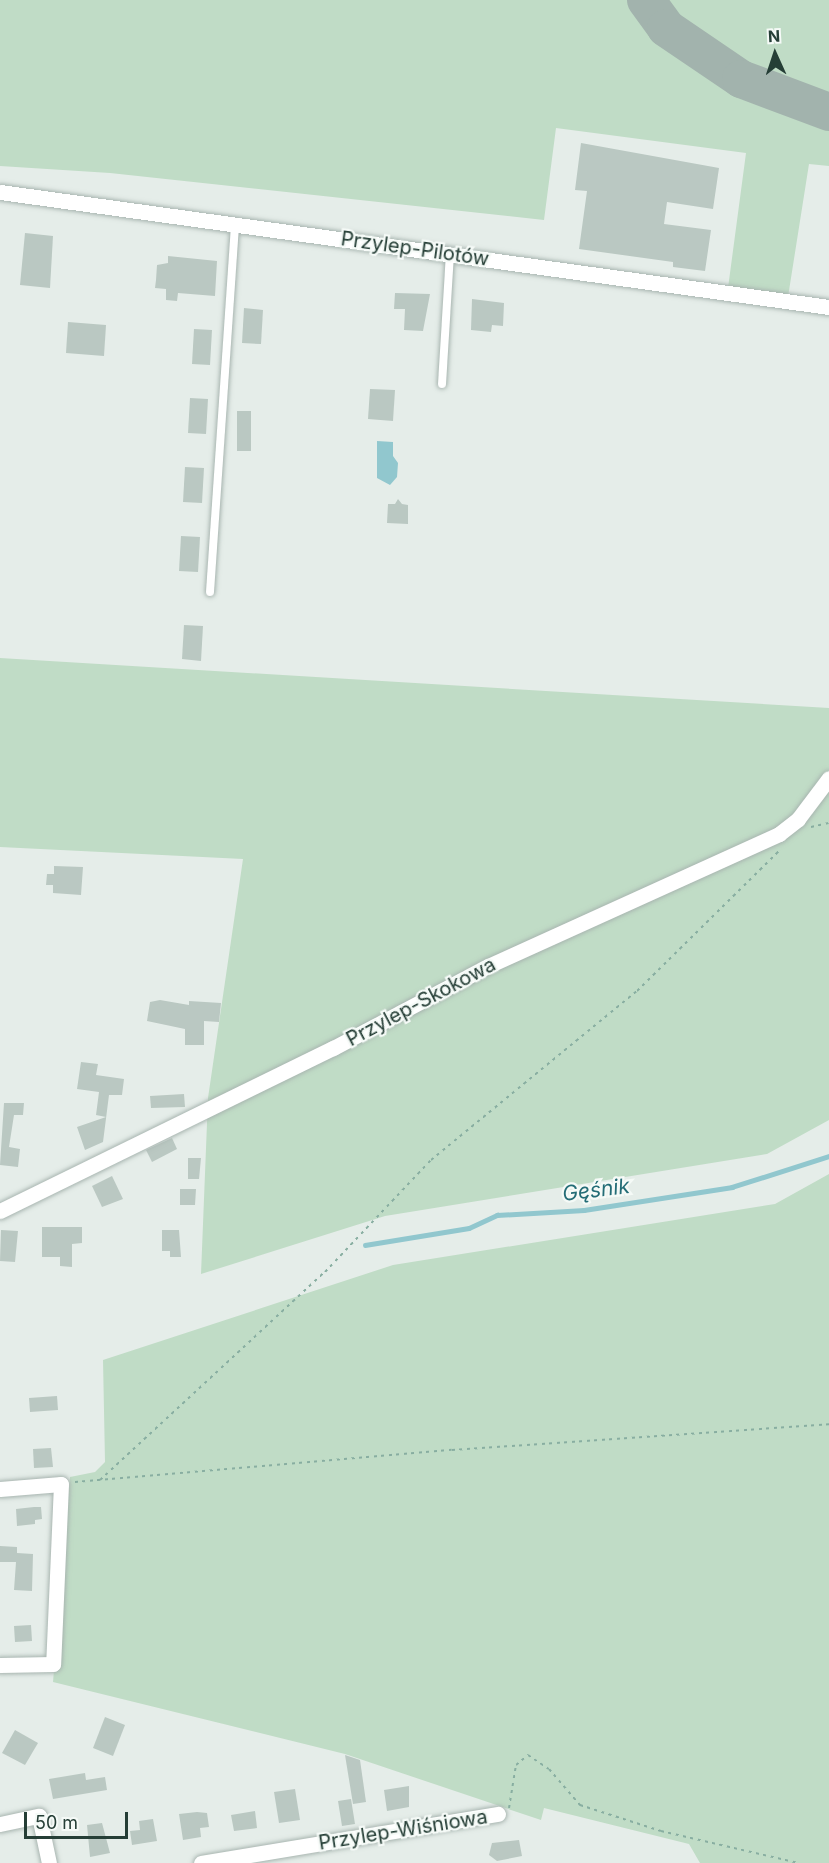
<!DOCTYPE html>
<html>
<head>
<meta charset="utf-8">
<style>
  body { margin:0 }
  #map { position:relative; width:829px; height:1863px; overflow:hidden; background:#e5ede9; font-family:Inter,sans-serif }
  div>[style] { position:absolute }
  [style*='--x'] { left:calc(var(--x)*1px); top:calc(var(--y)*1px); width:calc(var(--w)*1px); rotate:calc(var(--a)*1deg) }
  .green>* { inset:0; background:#c0dcc6 }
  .water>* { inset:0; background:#91c7ce }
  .stream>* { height:4.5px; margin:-2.25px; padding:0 2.25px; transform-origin:2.25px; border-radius:2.25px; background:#91c7ce }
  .taxiway>* { height:38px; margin:-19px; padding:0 19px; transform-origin:19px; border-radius:19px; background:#a2b3ad }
  .building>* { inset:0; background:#bac8c2 }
  .path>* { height:2px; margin-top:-1px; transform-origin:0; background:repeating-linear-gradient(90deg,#88aea1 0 3px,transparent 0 7.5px) }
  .roads { filter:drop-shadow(0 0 2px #a8b5b0) drop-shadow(0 0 2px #a8b5b0) }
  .lane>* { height:8px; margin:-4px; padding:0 4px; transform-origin:4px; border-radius:4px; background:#fff }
  .street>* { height:15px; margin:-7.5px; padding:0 7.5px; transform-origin:7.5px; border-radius:7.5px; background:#fff }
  span { translate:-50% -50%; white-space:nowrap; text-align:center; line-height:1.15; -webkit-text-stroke:4.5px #f5faf7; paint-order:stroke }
  .street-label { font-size:20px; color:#253e36 }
  .water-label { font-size:21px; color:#236c76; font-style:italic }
  .north { position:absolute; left:745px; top:24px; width:60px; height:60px; -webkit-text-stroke:4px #f5faf7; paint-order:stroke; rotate:357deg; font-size:16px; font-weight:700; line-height:24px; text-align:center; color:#253e36 }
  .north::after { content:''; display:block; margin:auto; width:21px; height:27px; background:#253e36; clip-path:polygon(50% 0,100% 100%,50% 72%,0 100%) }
  .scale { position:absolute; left:24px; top:1812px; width:104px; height:27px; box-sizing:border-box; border:3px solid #253e36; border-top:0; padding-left:8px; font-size:18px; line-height:21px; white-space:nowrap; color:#253e36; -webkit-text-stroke:4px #f5faf7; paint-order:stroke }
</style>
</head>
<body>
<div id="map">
  <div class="green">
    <div style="clip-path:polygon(0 0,829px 0,829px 166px,809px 164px,788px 297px,728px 288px,746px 153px,556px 128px,544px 220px,110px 173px,0 166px)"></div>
    <div style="clip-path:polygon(0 658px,829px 708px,829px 1120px,767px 1154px,385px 1216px,201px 1274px,208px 1098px,243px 859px,0 847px)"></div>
    <div style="clip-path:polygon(829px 1174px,829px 1863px,700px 1863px,689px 1844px,544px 1808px,541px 1820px,345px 1754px,53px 1682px,70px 1477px,95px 1472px,105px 1462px,103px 1360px,393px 1265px,775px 1204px)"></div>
  </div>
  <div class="water">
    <div style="clip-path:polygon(377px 441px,393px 442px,393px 456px,398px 463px,397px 477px,390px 485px,377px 478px)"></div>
  </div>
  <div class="stream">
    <div style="--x:365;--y:1245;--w:105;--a:-9.3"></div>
    <div style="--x:469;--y:1228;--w:31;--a:-25"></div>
    <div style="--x:497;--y:1215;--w:87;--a:-3.3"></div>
    <div style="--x:584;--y:1210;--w:150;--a:-8.8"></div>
    <div style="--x:732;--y:1187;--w:102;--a:-17.7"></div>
  </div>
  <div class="taxiway">
    <div style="--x:646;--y:0;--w:34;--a:54"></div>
    <div style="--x:666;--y:28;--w:91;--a:34.2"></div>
    <div style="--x:741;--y:79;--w:94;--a:20.6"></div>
  </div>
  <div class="building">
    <div style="clip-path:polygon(581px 143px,719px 168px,713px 209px,667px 202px,664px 224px,711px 230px,705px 271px,673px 267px,673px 262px,579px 249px,587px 191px,575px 190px)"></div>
    <div style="clip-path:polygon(25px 233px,53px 236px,50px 288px,20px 285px)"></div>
    <div style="clip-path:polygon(168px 256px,217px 261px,215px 296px,178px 293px,177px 301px,166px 300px,166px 289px,155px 288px,156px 280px,157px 265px,168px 263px)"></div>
    <div style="clip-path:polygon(395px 293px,430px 294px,423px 331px,404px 330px,405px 309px,394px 309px)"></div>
    <div style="clip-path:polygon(472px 299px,504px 303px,503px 326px,492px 325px,491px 332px,471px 330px)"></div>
    <div style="clip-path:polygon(244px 308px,263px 310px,261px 344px,242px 343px)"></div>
    <div style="clip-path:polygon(68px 322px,106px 325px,104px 356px,66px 353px)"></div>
    <div style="clip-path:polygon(194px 329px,212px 330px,210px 365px,192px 364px)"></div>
    <div style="clip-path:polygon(370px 389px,395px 390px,393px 421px,368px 419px)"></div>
    <div style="clip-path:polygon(190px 398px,208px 399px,206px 434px,188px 433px)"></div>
    <div style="clip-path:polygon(237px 411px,251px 411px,251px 451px,237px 451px)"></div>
    <div style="clip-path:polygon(185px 467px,204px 468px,202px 503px,183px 502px)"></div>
    <div style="clip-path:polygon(398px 499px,402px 504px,408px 505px,408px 524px,387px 523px,388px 504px,395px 504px)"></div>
    <div style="clip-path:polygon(181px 536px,200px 537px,198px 572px,179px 571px)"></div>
    <div style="clip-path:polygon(184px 625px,203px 626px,201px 661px,182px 659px)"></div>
    <div style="clip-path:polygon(54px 866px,83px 867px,81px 895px,53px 893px,53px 885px,46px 885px,47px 874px,54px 874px)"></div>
    <div style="clip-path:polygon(160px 1000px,189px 1005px,189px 1001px,221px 1003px,219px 1022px,204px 1021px,204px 1045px,185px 1045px,185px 1029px,147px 1021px,150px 1002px)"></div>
    <div style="clip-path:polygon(81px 1062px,98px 1064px,96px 1075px,124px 1079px,122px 1095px,109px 1095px,103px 1142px,85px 1150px,77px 1127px,106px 1117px,96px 1115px,99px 1092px,77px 1089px)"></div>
    <div style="clip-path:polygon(184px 1094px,185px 1107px,151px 1108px,150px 1096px)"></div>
    <div style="clip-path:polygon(4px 1103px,24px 1103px,23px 1115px,14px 1115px,9px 1147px,20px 1149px,18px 1167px,0 1165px)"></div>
    <div style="clip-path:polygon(172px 1138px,177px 1149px,152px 1162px,146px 1150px)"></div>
    <div style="clip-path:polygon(188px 1158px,201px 1158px,199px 1179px,188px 1179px)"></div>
    <div style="clip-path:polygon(112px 1176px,123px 1199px,102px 1207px,92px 1186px)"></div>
    <div style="clip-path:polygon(180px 1189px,196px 1189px,195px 1205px,180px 1205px)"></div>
    <div style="clip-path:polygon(42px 1227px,82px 1227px,82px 1243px,72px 1244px,72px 1267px,60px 1266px,60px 1257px,42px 1257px)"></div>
    <div style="clip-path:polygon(1px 1230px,18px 1231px,15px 1262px,0 1261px)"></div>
    <div style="clip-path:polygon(162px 1230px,179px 1230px,181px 1257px,170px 1257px,170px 1251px,162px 1251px)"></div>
    <div style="clip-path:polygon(57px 1396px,58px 1410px,30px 1412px,29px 1398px)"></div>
    <div style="clip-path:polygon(51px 1448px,53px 1467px,34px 1468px,33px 1449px)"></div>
    <div style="clip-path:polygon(34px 1507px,41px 1507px,42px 1519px,35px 1520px,35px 1524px,17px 1526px,16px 1509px)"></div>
    <div style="clip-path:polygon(0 1546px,17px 1547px,17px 1553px,33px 1554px,32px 1591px,14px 1590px,16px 1562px,0 1562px)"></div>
    <div style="clip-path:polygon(31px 1625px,32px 1641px,15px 1642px,14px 1626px)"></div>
    <div style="clip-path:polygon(105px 1717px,125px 1725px,113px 1756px,93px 1748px)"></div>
    <div style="clip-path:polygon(15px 1730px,38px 1743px,25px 1765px,2px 1753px)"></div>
    <div style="clip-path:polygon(345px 1755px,360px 1760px,366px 1802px,353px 1804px)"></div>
    <div style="clip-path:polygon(85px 1773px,86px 1780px,105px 1777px,107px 1790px,53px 1799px,49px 1779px)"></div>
    <div style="clip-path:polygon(409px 1786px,409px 1807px,387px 1811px,384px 1790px)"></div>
    <div style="clip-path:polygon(295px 1789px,300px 1820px,279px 1823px,274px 1792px)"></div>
    <div style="clip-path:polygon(351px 1799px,355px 1824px,342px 1826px,338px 1801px)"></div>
    <div style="clip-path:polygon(255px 1811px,257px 1828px,234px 1831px,231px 1815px)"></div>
    <div style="clip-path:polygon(197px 1812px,207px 1813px,209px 1827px,200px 1828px,201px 1837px,183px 1840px,179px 1814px)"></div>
    <div style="clip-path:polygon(153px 1819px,157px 1841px,132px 1845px,130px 1831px,140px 1830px,139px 1821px)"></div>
    <div style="clip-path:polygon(102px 1823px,110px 1853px,90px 1857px,87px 1825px)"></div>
    <div style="clip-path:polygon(519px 1840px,522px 1856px,497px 1861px,489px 1855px,492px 1843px)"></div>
  </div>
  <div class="path">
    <div style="--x:811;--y:827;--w:18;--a:-13"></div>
    <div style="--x:100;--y:1480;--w:306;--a:-42.8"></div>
    <div style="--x:325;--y:1272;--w:154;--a:-46.6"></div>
    <div style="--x:431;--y:1160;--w:266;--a:-39.4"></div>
    <div style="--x:637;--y:991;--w:199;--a:-44.6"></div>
    <div style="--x:75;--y:1482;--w:378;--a:-4.9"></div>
    <div style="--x:452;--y:1450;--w:378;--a:-3.9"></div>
    <div style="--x:509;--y:1808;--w:44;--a:-80.8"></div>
    <div style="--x:516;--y:1765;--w:16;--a:-40"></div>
    <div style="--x:528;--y:1755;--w:25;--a:34"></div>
    <div style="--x:549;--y:1769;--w:48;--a:49.3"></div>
    <div style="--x:580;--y:1805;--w:85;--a:17.8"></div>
    <div style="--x:661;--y:1831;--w:141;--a:13.1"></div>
  </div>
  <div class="roads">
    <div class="lane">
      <div style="--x:442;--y:384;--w:130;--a:-86.5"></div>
      <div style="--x:210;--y:592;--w:369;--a:-86.1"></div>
    </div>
    <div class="street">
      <div style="--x:0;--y:192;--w:837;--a:7.9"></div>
      <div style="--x:0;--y:1211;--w:371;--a:-26.1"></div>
      <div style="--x:333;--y:1048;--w:175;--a:-27.9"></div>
      <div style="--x:488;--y:966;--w:320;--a:-24.4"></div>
      <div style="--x:779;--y:834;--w:24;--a:-38"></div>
      <div style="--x:798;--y:819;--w:51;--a:-52.9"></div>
      <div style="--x:0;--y:1489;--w:61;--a:-4.7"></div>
      <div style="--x:61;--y:1484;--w:180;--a:92.5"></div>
      <div style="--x:53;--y:1664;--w:53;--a:178.9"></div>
      <div style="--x:0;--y:1824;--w:40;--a:-12"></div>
      <div style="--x:39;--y:1816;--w:48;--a:78"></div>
      <div style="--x:201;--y:1863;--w:301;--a:-9.4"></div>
    </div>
  </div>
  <div class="street-label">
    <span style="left:415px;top:249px;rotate:8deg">Przylep-Pilotów</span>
    <span style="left:421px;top:1002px;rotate:-28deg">Przylep-Skokowa</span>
    <span style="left:403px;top:1830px;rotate:-9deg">Przylep-Wiśniowa</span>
  </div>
  <div class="water-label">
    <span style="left:596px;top:1190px;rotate:-7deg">Gęśnik</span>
  </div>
  <div class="north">N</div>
  <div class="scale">50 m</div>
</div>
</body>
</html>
